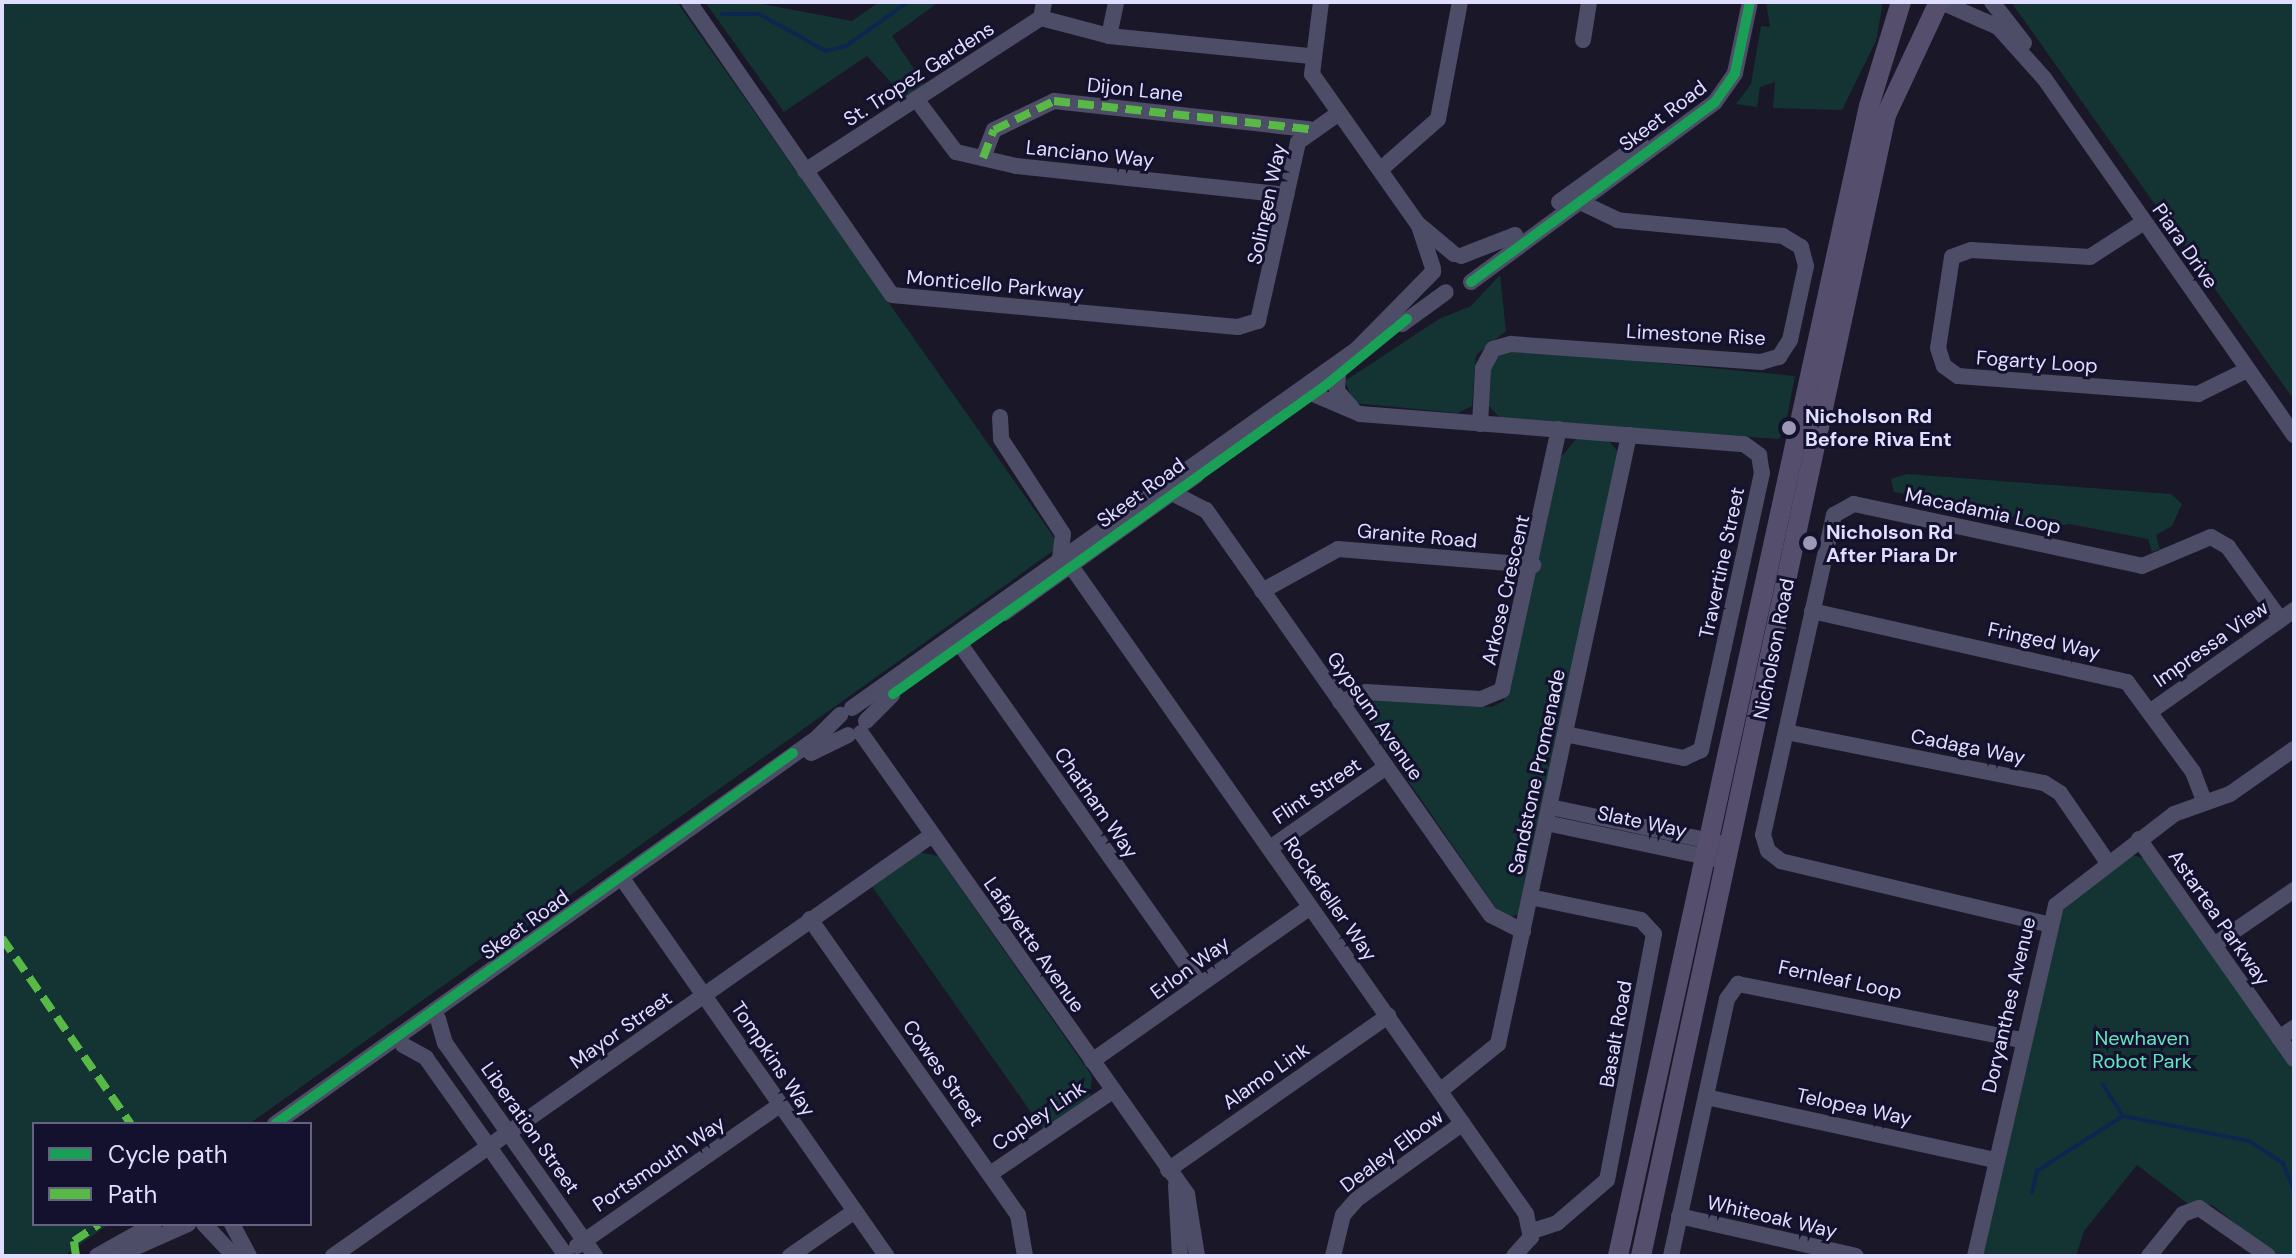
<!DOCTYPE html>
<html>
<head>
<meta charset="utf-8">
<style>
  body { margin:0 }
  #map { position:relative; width:2296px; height:1258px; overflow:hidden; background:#191728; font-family:"DM Sans",sans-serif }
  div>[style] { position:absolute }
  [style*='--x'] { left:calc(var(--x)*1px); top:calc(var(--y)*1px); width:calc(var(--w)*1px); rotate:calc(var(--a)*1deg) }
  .green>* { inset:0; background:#143433 }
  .stream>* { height:4px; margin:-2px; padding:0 2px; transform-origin:2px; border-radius:2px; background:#0c274f }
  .minor>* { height:16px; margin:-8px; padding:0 8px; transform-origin:8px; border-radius:8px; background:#4d4d68 }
  .major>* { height:20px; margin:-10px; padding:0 10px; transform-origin:10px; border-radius:10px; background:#564e6d }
  .quiet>* { height:8px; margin-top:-4px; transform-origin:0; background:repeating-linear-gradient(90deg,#58b947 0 16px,transparent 0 24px) }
  .cycleway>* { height:10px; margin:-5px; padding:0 5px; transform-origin:5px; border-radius:5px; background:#1a9f57 }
  .dots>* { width:22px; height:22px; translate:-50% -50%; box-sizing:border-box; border:4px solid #14112e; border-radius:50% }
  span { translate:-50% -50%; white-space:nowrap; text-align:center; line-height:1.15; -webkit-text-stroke:6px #14112e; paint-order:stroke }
  .street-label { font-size:20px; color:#e0deff }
  .poi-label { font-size:20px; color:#e0deff; font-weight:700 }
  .left { translate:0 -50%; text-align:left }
  .park-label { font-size:20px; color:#62e6bf }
  .frame { position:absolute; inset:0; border:4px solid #e0deff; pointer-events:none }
  .legend { position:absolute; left:32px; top:1122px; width:280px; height:104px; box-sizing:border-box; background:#14112e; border:2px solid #666382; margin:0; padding:10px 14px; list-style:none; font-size:24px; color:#e0deff }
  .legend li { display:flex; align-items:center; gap:16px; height:40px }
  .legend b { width:40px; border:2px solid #666382 }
</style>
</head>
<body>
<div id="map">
  <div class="green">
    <div style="clip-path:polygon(2px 2px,677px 2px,1060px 546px,249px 1124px,34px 1124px,34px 1224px,109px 1224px,64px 1256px,2px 1256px)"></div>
    <div style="clip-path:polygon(705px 2px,752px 2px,852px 21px,879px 2px,939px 2px,892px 36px,924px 84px,904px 97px,867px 56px,784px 112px)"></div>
    <div style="clip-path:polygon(1766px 2px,1883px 2px,1876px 41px,1842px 110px,1773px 108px,1775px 82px,1760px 87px,1757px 107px,1736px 104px,1751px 84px,1761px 26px,1770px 27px)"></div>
    <div style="clip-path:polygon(2011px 2px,2294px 2px,2294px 400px)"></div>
    <div style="clip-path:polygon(1500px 275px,1506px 331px,1476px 355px,1472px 406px,1457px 413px,1354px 403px,1345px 381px,1439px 319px,1471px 306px)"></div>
    <div style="clip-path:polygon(1511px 349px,1795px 376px,1784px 433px,1778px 439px,1500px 418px,1487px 404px,1488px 374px,1499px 353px)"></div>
    <div style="clip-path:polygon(1577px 438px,1609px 441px,1619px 453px,1518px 915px,1502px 917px,1358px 708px,1373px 699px,1492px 707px,1504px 701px,1561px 457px)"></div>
    <div style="clip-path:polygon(1907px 474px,2171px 494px,2182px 504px,2172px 526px,2156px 535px,2160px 549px,2152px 552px,2148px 539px,2069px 524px,2043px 529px,1990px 508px,1954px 500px,1951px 509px,1943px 507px,1944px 500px,1894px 492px,1891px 479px)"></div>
    <div style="clip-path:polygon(919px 852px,938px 856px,1092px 1076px,1090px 1099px,1045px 1132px,871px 885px)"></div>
    <div style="clip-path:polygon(2133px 855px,2147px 860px,2294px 1069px,2294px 1256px,2277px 1256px,2212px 1205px,2187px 1203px,2137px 1165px,2084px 1231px,2076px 1256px,1981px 1256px,2050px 941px,2064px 905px)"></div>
  </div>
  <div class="stream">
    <div style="--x:722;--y:14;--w:37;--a:0"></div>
    <div style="--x:759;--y:14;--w:77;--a:28.9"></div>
    <div style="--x:826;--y:51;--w:21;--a:-14"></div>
    <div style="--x:846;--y:46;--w:76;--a:-35.4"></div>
    <div style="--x:2103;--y:1085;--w:37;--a:57"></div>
    <div style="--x:2032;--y:1192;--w:22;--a:-77"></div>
    <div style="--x:2037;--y:1171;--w:102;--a:-32.6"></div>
    <div style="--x:2123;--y:1116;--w:128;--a:11.2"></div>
    <div style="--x:2249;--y:1141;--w:40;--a:32.9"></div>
    <div style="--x:2283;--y:1163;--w:29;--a:68"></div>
  </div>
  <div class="minor">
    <div style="--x:689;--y:2;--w:356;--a:55.3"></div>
    <div style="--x:892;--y:295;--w:347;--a:5.3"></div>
    <div style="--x:1238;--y:327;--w:21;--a:-17"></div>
    <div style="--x:1258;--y:321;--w:183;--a:-77.4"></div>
    <div style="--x:1298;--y:142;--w:50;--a:-35.3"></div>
    <div style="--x:1321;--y:2;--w:73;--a:97.1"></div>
    <div style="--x:1312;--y:74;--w:184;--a:54.8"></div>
    <div style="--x:1418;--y:224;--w:47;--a:39.8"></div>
    <div style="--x:1941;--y:2;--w:62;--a:23.7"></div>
    <div style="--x:1998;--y:27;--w:69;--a:48"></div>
    <div style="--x:2044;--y:78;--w:436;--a:55"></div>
    <div style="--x:1992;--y:2;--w:52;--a:52"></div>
    <div style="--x:1041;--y:18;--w:70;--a:14.8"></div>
    <div style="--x:1109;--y:36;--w:203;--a:5.7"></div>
    <div style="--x:1109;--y:36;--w:35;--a:-78"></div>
    <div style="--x:1583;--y:40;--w:38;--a:-81"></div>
    <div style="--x:916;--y:99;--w:66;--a:53"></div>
    <div style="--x:956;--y:152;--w:62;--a:13.1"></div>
    <div style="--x:1016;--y:166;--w:272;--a:6.1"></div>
    <div style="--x:983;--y:158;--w:30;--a:-69"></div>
    <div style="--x:994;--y:130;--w:67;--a:-25.8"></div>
    <div style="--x:1054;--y:101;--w:257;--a:6.3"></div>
    <div style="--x:1380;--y:170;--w:77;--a:-41.3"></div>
    <div style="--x:1438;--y:119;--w:119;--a:-79.4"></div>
    <div style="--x:805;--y:171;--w:281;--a:-33"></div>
    <div style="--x:1041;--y:18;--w:16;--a:-79"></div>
    <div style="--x:1559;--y:202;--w:101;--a:-35.7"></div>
    <div style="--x:2144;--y:222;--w:64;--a:147.1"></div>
    <div style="--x:2090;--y:257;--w:119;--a:-176.6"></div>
    <div style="--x:1971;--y:250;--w:20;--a:160"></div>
    <div style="--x:1952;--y:257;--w:92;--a:98.7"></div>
    <div style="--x:1938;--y:348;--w:19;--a:72"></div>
    <div style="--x:1944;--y:366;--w:17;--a:36"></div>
    <div style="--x:1958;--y:376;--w:241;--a:4.3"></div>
    <div style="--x:2198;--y:394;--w:55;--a:-26.1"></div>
    <div style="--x:1420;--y:229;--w:41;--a:71.6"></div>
    <div style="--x:1461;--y:256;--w:58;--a:-21.3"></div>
    <div style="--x:1471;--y:282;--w:303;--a:-36.4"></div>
    <div style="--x:1715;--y:102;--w:35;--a:-55"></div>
    <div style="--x:1735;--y:73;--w:73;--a:-78.1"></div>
    <div style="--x:1402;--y:324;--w:54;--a:-36"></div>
    <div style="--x:1338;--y:375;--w:16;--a:94"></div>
    <div style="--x:1337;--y:391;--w:23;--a:49"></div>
    <div style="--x:1313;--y:394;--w:51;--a:23.1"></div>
    <div style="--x:1360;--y:414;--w:385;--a:4.5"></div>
    <div style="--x:1744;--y:444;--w:19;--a:36"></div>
    <div style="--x:1759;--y:455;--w:18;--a:81"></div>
    <div style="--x:1762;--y:473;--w:284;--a:102.4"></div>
    <div style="--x:1701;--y:750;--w:19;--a:155"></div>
    <div style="--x:1684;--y:758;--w:121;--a:-168.6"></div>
    <div style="--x:1000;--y:417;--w:22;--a:87"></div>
    <div style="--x:1001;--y:439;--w:113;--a:56.9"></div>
    <div style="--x:1063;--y:534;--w:25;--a:97"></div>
    <div style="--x:1480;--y:424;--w:56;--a:-86.9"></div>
    <div style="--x:1483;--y:368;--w:21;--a:-62"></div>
    <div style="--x:1493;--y:349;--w:19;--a:-16"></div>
    <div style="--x:1511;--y:344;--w:251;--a:4.1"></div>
    <div style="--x:1761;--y:362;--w:19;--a:-16"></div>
    <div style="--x:1779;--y:357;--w:20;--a:-57"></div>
    <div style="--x:1790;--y:340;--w:76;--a:-77.8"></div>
    <div style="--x:1806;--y:266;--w:20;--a:-105"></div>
    <div style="--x:1801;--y:247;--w:21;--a:-149"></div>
    <div style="--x:1783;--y:236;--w:166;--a:-174.5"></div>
    <div style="--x:1618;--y:220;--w:44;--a:-154.6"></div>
    <div style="--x:1172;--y:493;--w:38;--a:27"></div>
    <div style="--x:1206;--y:510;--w:495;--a:54.9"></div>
    <div style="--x:1491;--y:915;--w:36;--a:27"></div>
    <div style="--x:1071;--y:566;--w:792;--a:54.92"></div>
    <div style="--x:1526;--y:1214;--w:24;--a:78"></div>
    <div style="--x:1531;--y:1237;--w:25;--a:132"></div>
    <div style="--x:1262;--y:591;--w:87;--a:-28.9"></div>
    <div style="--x:1338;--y:549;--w:196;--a:4.7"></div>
    <div style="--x:1812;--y:611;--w:323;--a:12.7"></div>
    <div style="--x:2127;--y:682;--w:112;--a:53.7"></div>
    <div style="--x:2193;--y:772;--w:30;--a:69"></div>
    <div style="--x:1004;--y:613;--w:237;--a:-35.6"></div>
    <div style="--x:960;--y:644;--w:416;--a:54.8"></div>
    <div style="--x:1340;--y:702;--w:28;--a:-21"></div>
    <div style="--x:1366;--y:692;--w:115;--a:3.5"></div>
    <div style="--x:1481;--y:699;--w:23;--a:-23"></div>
    <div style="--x:1502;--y:690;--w:267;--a:-77.7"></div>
    <div style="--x:852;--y:708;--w:618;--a:-35.39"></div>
    <div style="--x:1356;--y:350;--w:110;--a:-45.4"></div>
    <div style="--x:2151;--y:711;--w:175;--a:-35.2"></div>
    <div style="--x:866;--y:721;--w:37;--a:-45"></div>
    <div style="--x:1786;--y:732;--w:263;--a:11.2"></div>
    <div style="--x:2044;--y:783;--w:19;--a:32"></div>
    <div style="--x:2060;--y:793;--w:81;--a:55.5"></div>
    <div style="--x:861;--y:733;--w:565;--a:54.73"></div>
    <div style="--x:1187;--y:1194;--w:63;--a:80.8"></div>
    <div style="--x:811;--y:753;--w:41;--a:-25.9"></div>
    <div style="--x:1550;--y:807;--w:174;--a:12"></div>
    <div style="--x:1546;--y:823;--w:175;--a:11.9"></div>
    <div style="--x:2139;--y:839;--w:269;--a:54.8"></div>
    <div style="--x:1270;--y:848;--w:141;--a:-34.9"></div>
    <div style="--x:626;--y:884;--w:454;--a:55"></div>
    <div style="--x:1530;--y:897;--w:113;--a:11.7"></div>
    <div style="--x:1641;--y:920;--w:19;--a:47"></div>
    <div style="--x:1654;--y:934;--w:250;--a:100.8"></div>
    <div style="--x:1607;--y:1180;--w:66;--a:139.3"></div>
    <div style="--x:1557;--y:1223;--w:26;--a:162"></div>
    <div style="--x:810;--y:919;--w:362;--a:54.9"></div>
    <div style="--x:1018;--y:1215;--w:42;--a:80.3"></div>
    <div style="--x:2047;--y:924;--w:273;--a:-166.7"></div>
    <div style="--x:1781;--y:861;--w:16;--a:-142"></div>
    <div style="--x:1768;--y:851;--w:17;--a:-107"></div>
    <div style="--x:1763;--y:835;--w:328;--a:-77.5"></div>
    <div style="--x:1834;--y:515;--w:23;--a:-29"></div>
    <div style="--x:1854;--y:504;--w:295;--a:12.1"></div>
    <div style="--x:2142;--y:566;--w:75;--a:-22.8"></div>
    <div style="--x:2211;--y:537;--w:20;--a:30"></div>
    <div style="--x:2228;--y:547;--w:89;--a:54.2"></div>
    <div style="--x:2214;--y:945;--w:97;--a:-34.5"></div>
    <div style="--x:438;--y:1019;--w:25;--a:74"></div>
    <div style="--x:445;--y:1043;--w:261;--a:54.8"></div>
    <div style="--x:2279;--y:1038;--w:18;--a:-34"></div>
    <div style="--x:403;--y:1045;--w:26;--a:29"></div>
    <div style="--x:426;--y:1058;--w:242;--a:54.7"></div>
    <div style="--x:1092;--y:1061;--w:267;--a:-35.2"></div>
    <div style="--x:1440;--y:1091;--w:75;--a:-39"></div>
    <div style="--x:1498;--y:1044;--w:623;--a:-77.86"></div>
    <div style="--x:1706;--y:1097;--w:295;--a:12.3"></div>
    <div style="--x:275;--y:1124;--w:665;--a:-35.46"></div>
    <div style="--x:817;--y:738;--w:33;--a:-45"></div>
    <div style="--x:1168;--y:1170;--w:269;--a:-35"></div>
    <div style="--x:990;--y:1174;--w:146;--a:-34.1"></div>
    <div style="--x:1176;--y:1185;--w:71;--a:86.8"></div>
    <div style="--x:1679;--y:1216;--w:181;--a:12.7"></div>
    <div style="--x:204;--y:1224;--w:44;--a:46.8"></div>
    <div style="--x:232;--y:1224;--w:36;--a:62"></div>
    <div style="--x:577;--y:1246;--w:247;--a:-34.8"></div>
    <div style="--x:97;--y:1256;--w:65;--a:-29.3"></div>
    <div style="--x:116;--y:1256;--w:79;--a:-24"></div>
    <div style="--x:333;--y:1256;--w:732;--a:-35.1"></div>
    <div style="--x:790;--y:1256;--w:79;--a:-34.7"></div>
    <div style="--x:1333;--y:1256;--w:42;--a:-76.3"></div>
    <div style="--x:1343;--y:1215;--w:21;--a:-49"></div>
    <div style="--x:1357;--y:1199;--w:130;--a:-35.6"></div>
    <div style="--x:1671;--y:1256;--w:263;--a:-77.7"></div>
    <div style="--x:1727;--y:999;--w:19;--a:-54"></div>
    <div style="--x:1738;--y:984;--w:288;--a:11.2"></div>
    <div style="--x:1975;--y:1256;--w:360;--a:-77"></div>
    <div style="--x:2056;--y:905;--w:149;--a:-37.6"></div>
    <div style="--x:2174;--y:814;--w:59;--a:-19.7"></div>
    <div style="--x:2230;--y:794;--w:78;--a:-35.1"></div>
    <div style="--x:2149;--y:1256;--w:54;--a:-51"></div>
    <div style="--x:2183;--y:1214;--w:17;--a:-21"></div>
    <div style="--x:2199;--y:1208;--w:84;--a:34.8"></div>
  </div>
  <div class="major">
    <div style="--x:1618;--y:1256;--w:1177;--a:-77.69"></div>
    <div style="--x:1869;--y:106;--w:109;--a:-72.9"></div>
    <div style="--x:1641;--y:1256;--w:1167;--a:-77.88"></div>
    <div style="--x:1886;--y:115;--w:123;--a:-64.9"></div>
  </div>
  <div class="quiet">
    <div style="--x:983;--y:158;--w:30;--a:-69"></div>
    <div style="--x:994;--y:130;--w:67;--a:-25.8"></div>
    <div style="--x:1054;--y:101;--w:257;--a:6.3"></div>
    <div style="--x:2;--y:938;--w:226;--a:55.3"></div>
    <div style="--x:76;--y:1256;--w:15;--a:-98"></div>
    <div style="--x:74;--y:1241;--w:30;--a:-34"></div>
  </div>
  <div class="cycleway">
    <div style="--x:1471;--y:282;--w:303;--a:-36.4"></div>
    <div style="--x:1715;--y:102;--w:35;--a:-55"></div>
    <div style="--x:1735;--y:73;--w:73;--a:-78.1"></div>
    <div style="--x:893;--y:694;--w:531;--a:-35.49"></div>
    <div style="--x:1325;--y:386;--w:106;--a:-39.3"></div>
    <div style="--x:275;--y:1124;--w:637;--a:-35.61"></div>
  </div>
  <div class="dots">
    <div style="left:1789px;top:428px;background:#9a98b4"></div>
    <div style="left:1810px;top:543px;background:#9a98b4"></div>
  </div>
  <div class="street-label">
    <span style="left:919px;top:74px;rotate:-33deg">St. Tropez Gardens</span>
    <span style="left:1135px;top:90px;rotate:6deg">Dijon Lane</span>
    <span style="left:1663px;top:116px;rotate:-37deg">Skeet Road</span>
    <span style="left:1090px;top:154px;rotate:6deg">Lanciano Way</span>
    <span style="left:1267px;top:204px;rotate:-78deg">Solingen Way</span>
    <span style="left:2185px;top:246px;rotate:55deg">Piara Drive</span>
    <span style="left:995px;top:285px;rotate:5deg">Monticello Parkway</span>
    <span style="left:1696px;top:335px;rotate:3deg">Limestone Rise</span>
    <span style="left:2037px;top:362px;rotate:4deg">Fogarty Loop</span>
    <span style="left:1141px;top:493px;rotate:-36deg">Skeet Road</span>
    <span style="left:1983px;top:511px;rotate:12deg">Macadamia Loop</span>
    <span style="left:1417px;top:536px;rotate:5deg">Granite Road</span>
    <span style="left:1722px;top:563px;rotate:-78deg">Travertine Street</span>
    <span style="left:1506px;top:590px;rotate:-77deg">Arkose Crescent</span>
    <span style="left:2044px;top:641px;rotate:12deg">Fringed Way</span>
    <span style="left:2211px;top:644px;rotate:-35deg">Impressa View</span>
    <span style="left:1774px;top:649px;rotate:-79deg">Nicholson Road</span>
    <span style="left:1375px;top:716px;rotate:55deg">Gypsum Avenue</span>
    <span style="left:1968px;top:747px;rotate:11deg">Cadaga Way</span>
    <span style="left:1537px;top:772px;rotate:-78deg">Sandstone Promenade</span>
    <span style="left:1317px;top:791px;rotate:-34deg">Flint Street</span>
    <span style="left:1096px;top:803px;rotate:55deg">Chatham Way</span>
    <span style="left:1642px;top:822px;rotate:12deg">Slate Way</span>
    <span style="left:1330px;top:899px;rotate:55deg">Rockefeller Way</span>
    <span style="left:2219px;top:918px;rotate:55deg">Astartea Parkway</span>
    <span style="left:525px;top:925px;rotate:-36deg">Skeet Road</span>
    <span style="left:1034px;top:945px;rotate:55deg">Lafayette Avenue</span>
    <span style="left:1190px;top:968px;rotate:-36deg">Erlon Way</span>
    <span style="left:1840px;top:980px;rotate:12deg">Fernleaf Loop</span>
    <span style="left:2009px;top:1005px;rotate:-77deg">Doryanthes Avenue</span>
    <span style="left:621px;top:1030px;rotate:-35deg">Mayor Street</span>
    <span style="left:1616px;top:1034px;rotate:-80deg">Basalt Road</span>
    <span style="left:773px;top:1059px;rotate:56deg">Tompkins Way</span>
    <span style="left:943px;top:1073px;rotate:55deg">Cowes Street</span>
    <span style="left:1266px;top:1076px;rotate:-35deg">Alamo Link</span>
    <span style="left:1854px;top:1107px;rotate:12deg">Telopea Way</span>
    <span style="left:1039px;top:1116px;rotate:-34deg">Copley Link</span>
    <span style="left:530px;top:1128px;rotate:55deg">Liberation Street</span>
    <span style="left:1392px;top:1151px;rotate:-37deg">Dealey Elbow</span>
    <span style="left:659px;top:1164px;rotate:-34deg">Portsmouth Way</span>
    <span style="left:1772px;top:1217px;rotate:13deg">Whiteoak Way</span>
  </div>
  <div class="poi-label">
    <span class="left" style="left:1805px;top:428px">Nicholson Rd<br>Before Riva Ent</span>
    <span class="left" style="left:1826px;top:544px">Nicholson Rd<br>After Piara Dr</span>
  </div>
  <div class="park-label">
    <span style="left:2142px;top:1050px">Newhaven<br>Robot Park</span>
  </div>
  <div class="frame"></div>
  <ul class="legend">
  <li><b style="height:10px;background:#1a9f57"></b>Cycle path</li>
  <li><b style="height:10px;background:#58b947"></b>Path</li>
  </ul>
</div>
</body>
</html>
